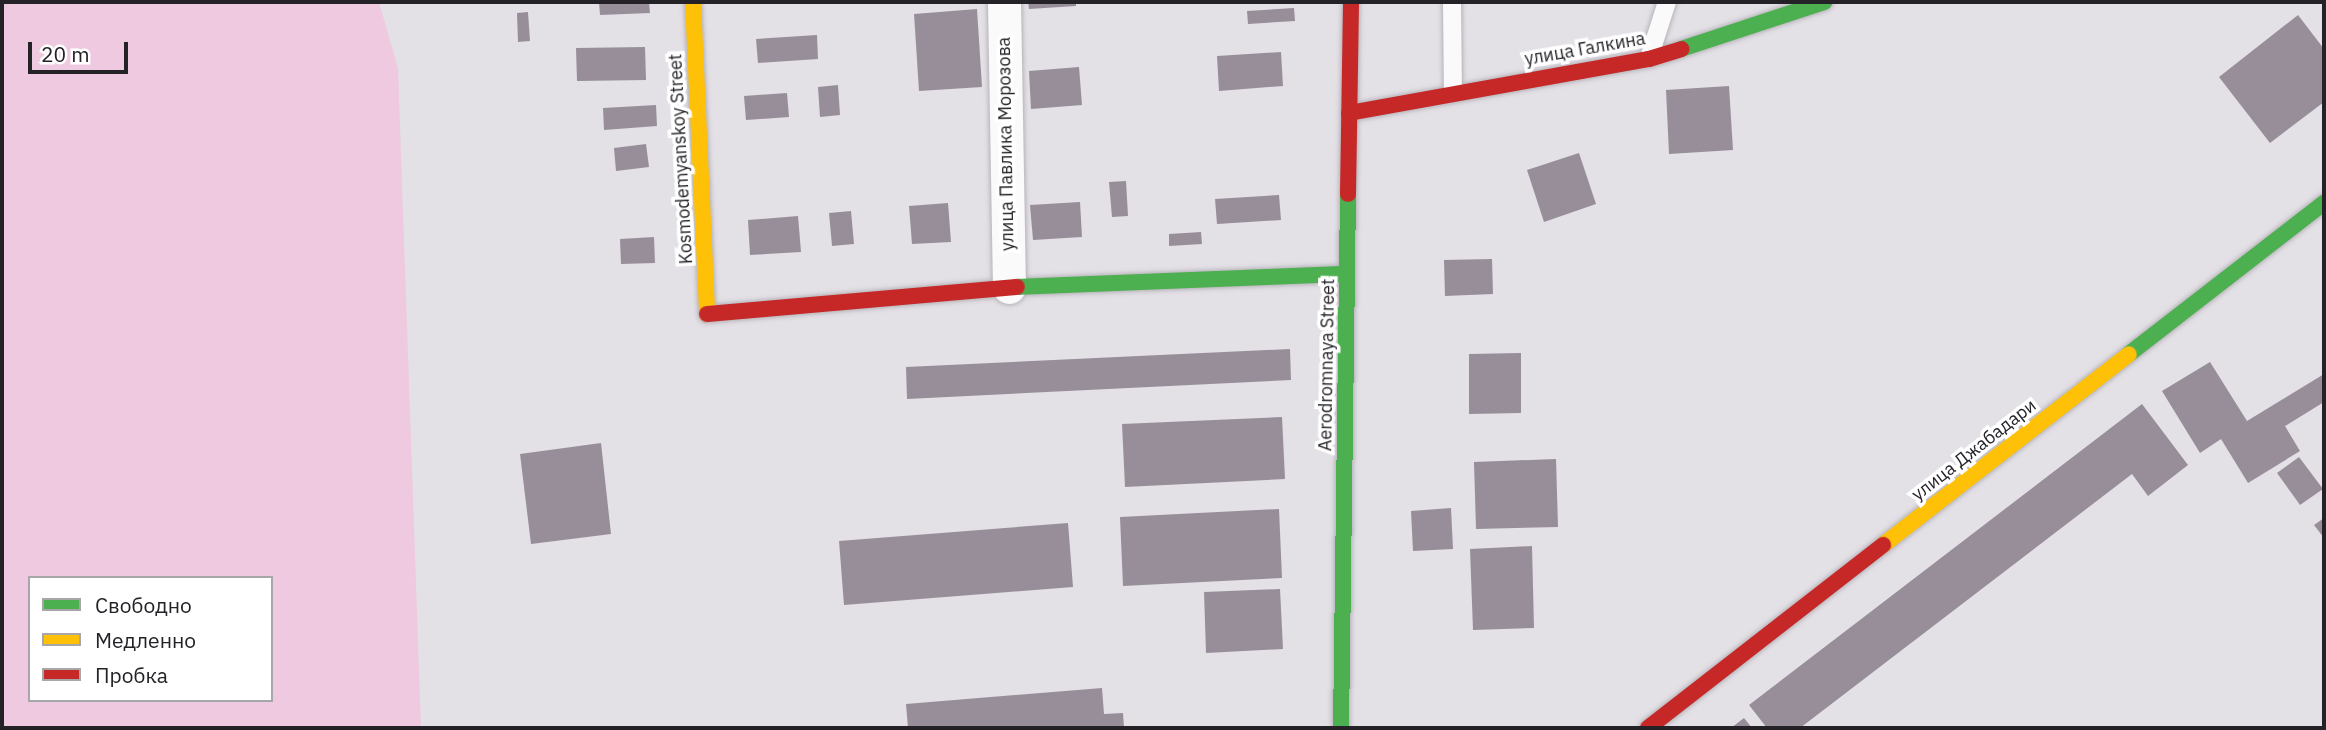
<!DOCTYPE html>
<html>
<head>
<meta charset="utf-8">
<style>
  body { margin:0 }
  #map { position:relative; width:2326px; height:730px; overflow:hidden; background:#e3e0e6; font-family:"IBM Plex Sans",sans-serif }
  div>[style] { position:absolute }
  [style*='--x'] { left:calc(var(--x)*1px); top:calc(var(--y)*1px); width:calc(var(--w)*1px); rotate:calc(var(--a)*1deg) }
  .green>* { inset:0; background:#eec9df }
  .building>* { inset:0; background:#988e9a }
  .roads { filter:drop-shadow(0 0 2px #b6b4b9) drop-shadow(0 0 2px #b6b4b9) }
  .lane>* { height:18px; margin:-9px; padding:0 9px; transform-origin:9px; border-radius:9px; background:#fbfafb }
  .street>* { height:33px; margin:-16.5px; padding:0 16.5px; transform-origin:16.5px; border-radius:16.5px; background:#fbfafb }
  .fast>* { height:16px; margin:-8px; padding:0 8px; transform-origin:8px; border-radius:8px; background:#4caf50 }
  .slow>* { height:16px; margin:-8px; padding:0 8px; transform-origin:8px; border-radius:8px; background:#ffc107 }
  .jam>* { height:16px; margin:-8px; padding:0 8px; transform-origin:8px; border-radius:8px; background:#c62828 }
  span { translate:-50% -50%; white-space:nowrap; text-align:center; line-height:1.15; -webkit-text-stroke:7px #fff; paint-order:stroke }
  .street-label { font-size:18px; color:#242227 }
  .frame { position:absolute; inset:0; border:4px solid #242227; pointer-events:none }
  .legend { position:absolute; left:28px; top:576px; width:245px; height:126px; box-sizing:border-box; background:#fff; border:2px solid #a7a7a9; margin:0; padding:9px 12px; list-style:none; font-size:21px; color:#242227 }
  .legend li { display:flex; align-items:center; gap:14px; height:35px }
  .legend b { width:35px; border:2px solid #a7a7a9 }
  .scale { position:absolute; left:28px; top:42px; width:100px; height:32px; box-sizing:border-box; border:4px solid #242227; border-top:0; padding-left:9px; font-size:21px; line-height:24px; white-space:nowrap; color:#242227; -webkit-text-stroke:5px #fff; paint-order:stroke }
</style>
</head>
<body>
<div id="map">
  <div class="green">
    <div style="clip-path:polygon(evenodd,2px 2px,379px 2px,398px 69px,421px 728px,2px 728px,2px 2px,30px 578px,271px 578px,271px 700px,30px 700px,30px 578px)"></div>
  </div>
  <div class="building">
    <div style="clip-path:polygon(599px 2px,649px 2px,650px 13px,600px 15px)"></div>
    <div style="clip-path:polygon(1028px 2px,1076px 2px,1076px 6px,1029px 9px)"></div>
    <div style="clip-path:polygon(1294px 8px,1295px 21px,1248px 24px,1247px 11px)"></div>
    <div style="clip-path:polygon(977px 9px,982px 87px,919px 91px,914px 14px)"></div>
    <div style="clip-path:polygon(528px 12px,530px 41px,518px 42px,517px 13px)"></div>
    <div style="clip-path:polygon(2298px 15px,2324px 49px,2324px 102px,2270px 143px,2219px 77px)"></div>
    <div style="clip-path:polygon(817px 35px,818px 59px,758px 63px,756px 39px)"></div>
    <div style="clip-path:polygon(645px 47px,646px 80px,577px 81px,576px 48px)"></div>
    <div style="clip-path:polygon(1281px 52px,1283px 86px,1219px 91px,1217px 56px)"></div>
    <div style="clip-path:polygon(1079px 67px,1082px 105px,1031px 109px,1029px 71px)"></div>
    <div style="clip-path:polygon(838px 85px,840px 115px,820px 117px,818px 87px)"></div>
    <div style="clip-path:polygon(1729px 86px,1733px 150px,1669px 154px,1666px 90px)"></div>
    <div style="clip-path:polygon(787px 93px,789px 117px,746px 120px,744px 96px)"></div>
    <div style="clip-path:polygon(656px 105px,657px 126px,604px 130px,603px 108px)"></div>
    <div style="clip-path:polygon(646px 144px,649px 167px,616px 171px,614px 148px)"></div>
    <div style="clip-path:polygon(1579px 153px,1596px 204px,1544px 222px,1527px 170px)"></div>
    <div style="clip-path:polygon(1126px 181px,1128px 216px,1112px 217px,1109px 182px)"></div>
    <div style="clip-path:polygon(1279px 195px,1281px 220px,1217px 224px,1215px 199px)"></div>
    <div style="clip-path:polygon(1080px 202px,1082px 237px,1033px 240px,1030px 205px)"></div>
    <div style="clip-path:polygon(948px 203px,951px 242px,912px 244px,909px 206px)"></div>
    <div style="clip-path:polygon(851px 211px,854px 244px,832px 246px,829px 213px)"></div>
    <div style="clip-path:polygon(798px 216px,801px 252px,750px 255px,748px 220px)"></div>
    <div style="clip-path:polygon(1201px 232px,1202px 244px,1169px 246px,1169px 234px)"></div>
    <div style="clip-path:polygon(654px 237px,655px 263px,621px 264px,620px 239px)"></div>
    <div style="clip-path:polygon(1492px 259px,1493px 294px,1445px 296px,1444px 260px)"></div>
    <div style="clip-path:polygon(1290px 349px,1291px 380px,907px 399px,906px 367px)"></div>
    <div style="clip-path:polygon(1521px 353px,1521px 413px,1469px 414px,1469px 354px)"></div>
    <div style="clip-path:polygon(2210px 362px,2247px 421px,2324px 374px,2324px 402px,2285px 426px,2300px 451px,2248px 483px,2221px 439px,2200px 453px,2162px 391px)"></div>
    <div style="clip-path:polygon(2142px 404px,2188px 465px,2148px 496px,2132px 474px,1800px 728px,1767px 728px,1749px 705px)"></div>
    <div style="clip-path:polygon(1282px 417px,1285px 479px,1125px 487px,1122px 424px)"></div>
    <div style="clip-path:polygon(601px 443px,611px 534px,531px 544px,520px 454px)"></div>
    <div style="clip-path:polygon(2299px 457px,2323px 489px,2300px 505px,2277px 473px)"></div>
    <div style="clip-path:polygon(1556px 459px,1558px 527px,1476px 529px,1474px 462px)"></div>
    <div style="clip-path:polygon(1451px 508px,1453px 549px,1413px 551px,1411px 511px)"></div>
    <div style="clip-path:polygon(1279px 509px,1282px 578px,1123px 586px,1120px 517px)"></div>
    <div style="clip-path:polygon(2324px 518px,2324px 538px,2314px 525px)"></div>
    <div style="clip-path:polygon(1068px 523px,1073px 587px,844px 605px,839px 541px)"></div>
    <div style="clip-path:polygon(1532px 546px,1534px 628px,1473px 630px,1470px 549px)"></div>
    <div style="clip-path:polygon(1280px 589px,1283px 649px,1206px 653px,1204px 592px)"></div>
    <div style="clip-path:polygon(1102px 688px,1104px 714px,1123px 713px,1124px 728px,908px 728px,906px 704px)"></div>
    <div style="clip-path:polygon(1744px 718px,1752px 728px,1731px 728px)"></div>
  </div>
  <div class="roads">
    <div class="lane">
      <div style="--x:1452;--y:2;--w:90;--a:89.4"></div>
      <div style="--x:1649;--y:58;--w:59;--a:-72.2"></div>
    </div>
    <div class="street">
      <div style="--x:1004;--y:2;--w:285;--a:89"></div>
    </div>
    <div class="fast">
      <div style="--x:1681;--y:49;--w:151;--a:-18.2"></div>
      <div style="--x:1017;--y:287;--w:330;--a:-2.3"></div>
      <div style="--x:2129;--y:354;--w:247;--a:-37.8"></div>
      <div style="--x:1341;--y:728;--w:534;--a:-89.25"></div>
    </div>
    <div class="slow">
      <div style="--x:693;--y:2;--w:312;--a:87.4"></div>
      <div style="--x:1883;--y:545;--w:311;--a:-37.8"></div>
    </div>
    <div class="jam">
      <div style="--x:1349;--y:113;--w:305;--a:-10.2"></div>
      <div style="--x:1649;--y:59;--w:34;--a:-17"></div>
      <div style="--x:1348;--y:194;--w:192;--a:-89.1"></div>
      <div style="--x:707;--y:314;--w:311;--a:-5"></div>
      <div style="--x:1648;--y:728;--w:298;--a:-37.9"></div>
    </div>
  </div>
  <div class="street-label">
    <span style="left:1585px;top:49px;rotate:-10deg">улица Галкина</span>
    <span style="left:1006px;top:144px;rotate:-91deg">улица Павлика Морозова</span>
    <span style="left:681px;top:159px;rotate:-93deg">Kosmodemyanskoy Street</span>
    <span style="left:1327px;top:365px;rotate:-89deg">Aerodromnaya Street</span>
    <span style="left:1974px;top:450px;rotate:-38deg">улица Джабадари</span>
  </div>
  <div class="frame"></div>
  <ul class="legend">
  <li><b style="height:9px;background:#4caf50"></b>Свободно</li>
  <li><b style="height:9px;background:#ffc107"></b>Медленно</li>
  <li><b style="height:9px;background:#c62828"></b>Пробка</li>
  </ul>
  <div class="scale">20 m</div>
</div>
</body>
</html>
